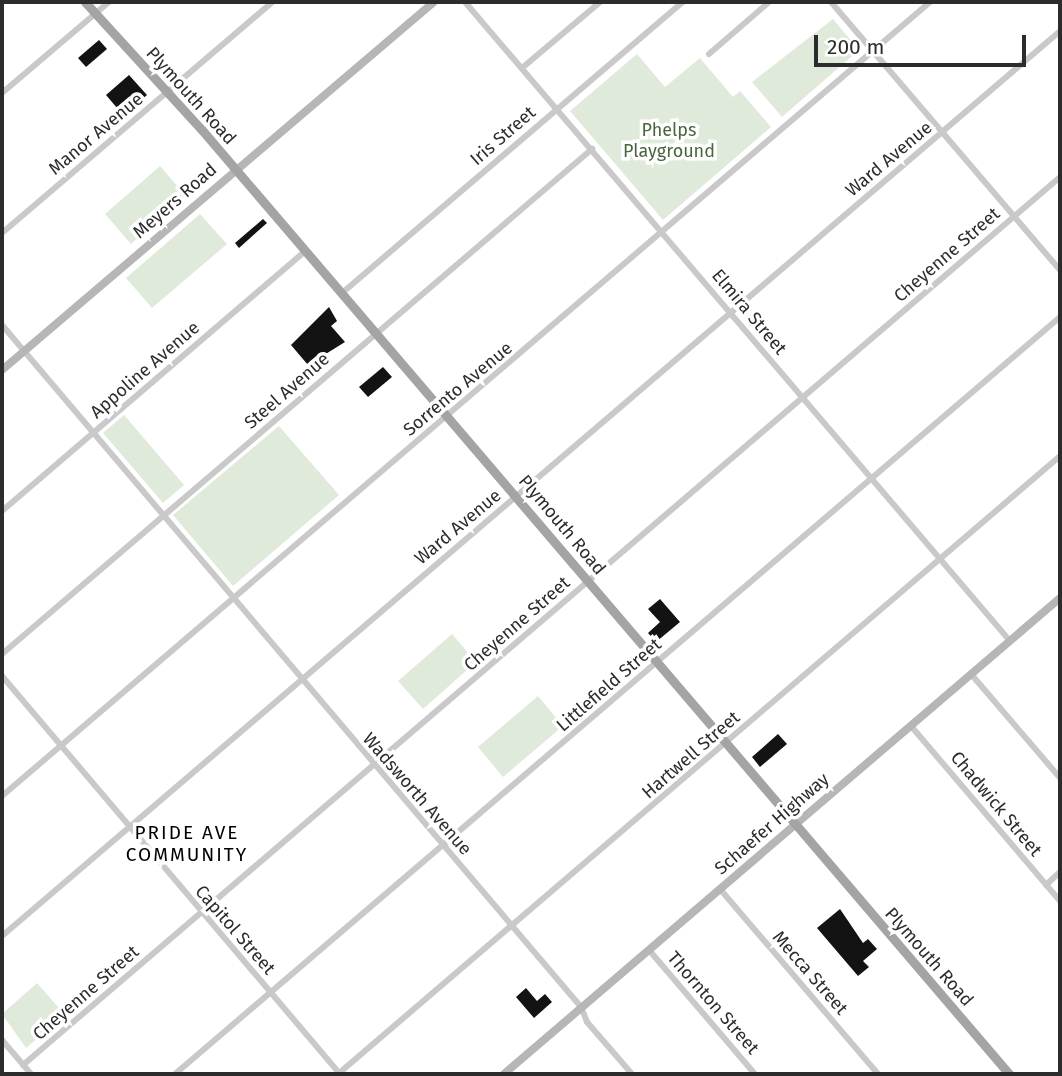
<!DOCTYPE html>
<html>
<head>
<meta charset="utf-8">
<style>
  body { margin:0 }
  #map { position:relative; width:1062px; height:1076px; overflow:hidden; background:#fff; font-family:"Fira Sans",sans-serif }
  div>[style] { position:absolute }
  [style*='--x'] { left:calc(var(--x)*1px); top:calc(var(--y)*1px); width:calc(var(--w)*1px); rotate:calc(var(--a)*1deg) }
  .green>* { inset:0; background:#e0eada }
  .building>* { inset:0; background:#131313 }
  .street>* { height:6px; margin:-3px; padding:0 3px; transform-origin:3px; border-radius:3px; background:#c9c9c9 }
  .secondary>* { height:8px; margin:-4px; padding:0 4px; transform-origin:4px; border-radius:4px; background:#b6b6b6 }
  .primary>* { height:9px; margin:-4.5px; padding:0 4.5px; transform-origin:4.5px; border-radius:4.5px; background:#a4a4a4 }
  span { translate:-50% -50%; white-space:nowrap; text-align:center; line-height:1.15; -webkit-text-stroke:7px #fff; paint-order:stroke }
  .street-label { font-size:18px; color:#2c2c2c }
  .park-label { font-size:18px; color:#48663b }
  .neighbourhood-label { font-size:19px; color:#000; letter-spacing:2px }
  .frame { position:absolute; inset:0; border:4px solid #2c2c2c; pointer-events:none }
  .scale { position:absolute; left:814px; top:35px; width:212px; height:32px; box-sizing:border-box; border:4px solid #2c2c2c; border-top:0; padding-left:9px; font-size:21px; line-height:24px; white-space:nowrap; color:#2c2c2c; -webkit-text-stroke:5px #fff; paint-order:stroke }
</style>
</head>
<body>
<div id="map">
  <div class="green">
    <div style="clip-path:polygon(833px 19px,859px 50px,782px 117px,752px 82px)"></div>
    <div style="clip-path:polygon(637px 54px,665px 87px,700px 58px,733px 97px,740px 91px,771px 127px,663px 220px,570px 111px)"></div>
    <div style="clip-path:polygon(160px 166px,186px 196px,131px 244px,105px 214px)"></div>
    <div style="clip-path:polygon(200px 214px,227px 244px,152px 308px,126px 278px)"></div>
    <div style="clip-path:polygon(124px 415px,184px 485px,163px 503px,103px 433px)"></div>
    <div style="clip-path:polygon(279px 426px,339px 495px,233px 586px,173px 515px)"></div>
    <div style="clip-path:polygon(452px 634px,476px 662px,423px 709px,398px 681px)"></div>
    <div style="clip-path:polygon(538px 696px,563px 726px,503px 777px,478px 747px)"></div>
    <div style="clip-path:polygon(37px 983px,65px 1015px,26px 1048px,2px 1014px)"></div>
  </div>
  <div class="building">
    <div style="clip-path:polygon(99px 40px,107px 49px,86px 67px,78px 58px)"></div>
    <div style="clip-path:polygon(129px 75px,147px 95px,123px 115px,106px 95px)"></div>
    <div style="clip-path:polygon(263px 219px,267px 223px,239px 248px,235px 243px)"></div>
    <div style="clip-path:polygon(329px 307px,337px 321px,331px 326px,345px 342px,308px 365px,291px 345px)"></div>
    <div style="clip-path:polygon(383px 367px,392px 377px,368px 397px,359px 387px)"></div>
    <div style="clip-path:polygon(660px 599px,680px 622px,656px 642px,648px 633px,660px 622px,648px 609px)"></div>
    <div style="clip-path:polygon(778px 734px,787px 744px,760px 767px,752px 757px)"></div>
    <div style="clip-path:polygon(840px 909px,863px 943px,868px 939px,877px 949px,863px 961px,869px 967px,858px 976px,817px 928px)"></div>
    <div style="clip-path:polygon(526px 988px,537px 1001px,545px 994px,552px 1002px,534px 1018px,516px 997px)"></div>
  </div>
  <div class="street">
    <div style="--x:465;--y:2;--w:840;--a:49.54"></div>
    <div style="--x:831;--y:2;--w:353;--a:49.5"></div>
    <div style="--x:709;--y:54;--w:79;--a:-40.9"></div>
    <div style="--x:522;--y:68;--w:102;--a:-40.2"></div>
    <div style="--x:2;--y:93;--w:140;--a:-40.4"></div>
    <div style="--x:2;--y:233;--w:355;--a:-40.5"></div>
    <div style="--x:342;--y:293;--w:448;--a:-40.5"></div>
    <div style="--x:2;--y:325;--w:895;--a:49.67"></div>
    <div style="--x:581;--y:1007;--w:16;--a:68"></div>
    <div style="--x:587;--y:1022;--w:69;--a:49.1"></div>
    <div style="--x:2;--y:511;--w:399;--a:-40.6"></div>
    <div style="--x:2;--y:654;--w:777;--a:-40.56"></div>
    <div style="--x:971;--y:674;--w:137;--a:49.4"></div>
    <div style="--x:2;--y:676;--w:522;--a:49.66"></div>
    <div style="--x:911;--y:726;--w:230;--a:49.6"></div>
    <div style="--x:2;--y:796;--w:1221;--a:-40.55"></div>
    <div style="--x:1046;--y:885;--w:19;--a:-43"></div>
    <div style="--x:720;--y:889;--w:243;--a:49.5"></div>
    <div style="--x:2;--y:936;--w:1392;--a:-40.54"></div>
    <div style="--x:649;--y:950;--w:163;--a:49.5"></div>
    <div style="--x:2;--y:1040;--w:45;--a:49.5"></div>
    <div style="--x:23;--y:1065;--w:1365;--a:-40.57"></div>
    <div style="--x:175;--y:1074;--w:1165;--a:-40.54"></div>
    <div style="--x:338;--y:1074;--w:950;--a:-40.56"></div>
  </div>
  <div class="secondary">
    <div style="--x:2;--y:370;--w:567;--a:-40.43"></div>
    <div style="--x:504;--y:1074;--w:732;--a:-40.57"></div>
  </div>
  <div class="primary">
    <div style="--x:85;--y:2;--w:173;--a:47.6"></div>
    <div style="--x:202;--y:130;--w:1242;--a:49.47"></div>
  </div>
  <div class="street-label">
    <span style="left:191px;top:96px;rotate:48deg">Plymouth Road</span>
    <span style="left:96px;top:134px;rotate:-40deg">Manor Avenue</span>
    <span style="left:503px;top:136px;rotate:-41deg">Iris Street</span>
    <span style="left:889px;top:159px;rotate:-40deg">Ward Avenue</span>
    <span style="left:175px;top:201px;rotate:-41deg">Meyers Road</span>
    <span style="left:947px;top:255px;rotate:-41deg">Cheyenne Street</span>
    <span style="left:749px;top:312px;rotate:50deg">Elmira Street</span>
    <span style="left:145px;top:370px;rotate:-41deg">Appoline Avenue</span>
    <span style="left:458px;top:389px;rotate:-40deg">Sorrento Avenue</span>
    <span style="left:287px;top:391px;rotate:-41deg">Steel Avenue</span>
    <span style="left:562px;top:525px;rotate:50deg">Plymouth Road</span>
    <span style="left:458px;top:527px;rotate:-40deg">Ward Avenue</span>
    <span style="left:517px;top:624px;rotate:-41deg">Cheyenne Street</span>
    <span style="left:609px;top:685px;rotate:-41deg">Littlefield Street</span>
    <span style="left:691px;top:755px;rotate:-41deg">Hartwell Street</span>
    <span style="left:417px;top:794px;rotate:49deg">Wadsworth Avenue</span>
    <span style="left:996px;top:804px;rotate:50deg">Chadwick Street</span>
    <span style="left:772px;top:824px;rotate:-41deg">Schaefer Highway</span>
    <span style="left:235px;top:930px;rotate:49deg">Capitol Street</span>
    <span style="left:929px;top:957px;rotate:49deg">Plymouth Road</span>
    <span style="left:810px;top:973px;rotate:49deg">Mecca Street</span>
    <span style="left:86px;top:993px;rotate:-41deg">Cheyenne Street</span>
    <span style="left:713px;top:1003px;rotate:49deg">Thornton Street</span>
  </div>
  <div class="park-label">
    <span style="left:669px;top:141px">Phelps<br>Playground</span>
  </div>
  <div class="neighbourhood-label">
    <span style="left:187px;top:844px">PRIDE AVE<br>COMMUNITY</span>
  </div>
  <div class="frame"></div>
  <div class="scale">200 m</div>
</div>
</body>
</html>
